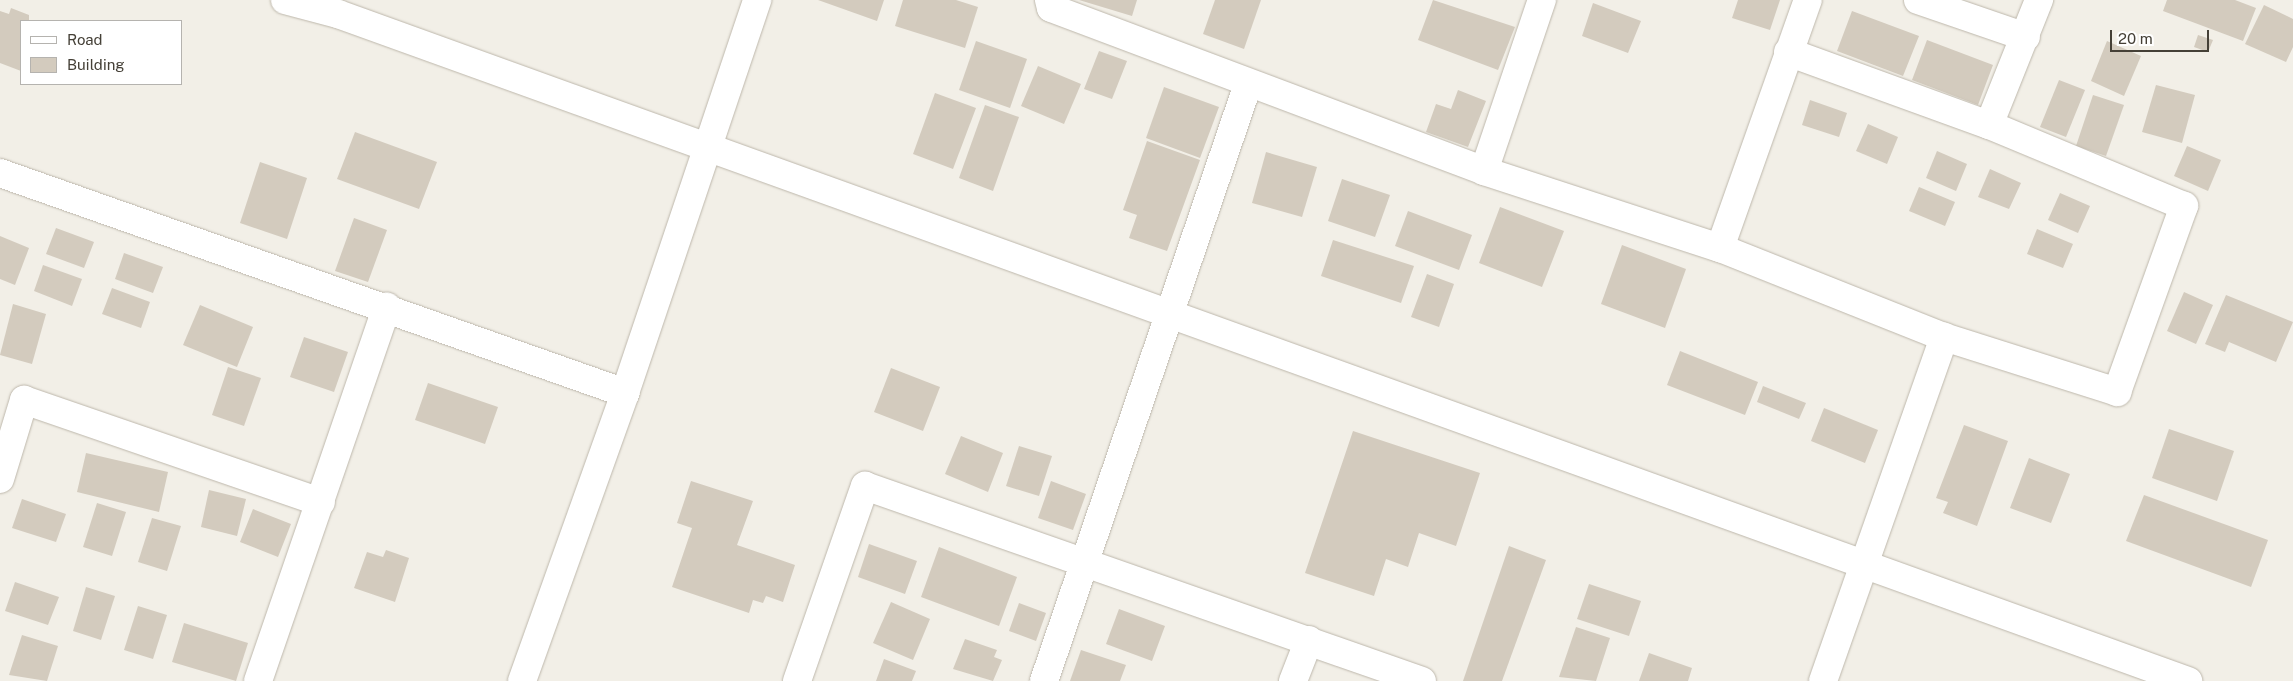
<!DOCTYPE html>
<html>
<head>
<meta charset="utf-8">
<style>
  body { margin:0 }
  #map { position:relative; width:2293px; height:681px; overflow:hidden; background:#f2efe7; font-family:"Public Sans",sans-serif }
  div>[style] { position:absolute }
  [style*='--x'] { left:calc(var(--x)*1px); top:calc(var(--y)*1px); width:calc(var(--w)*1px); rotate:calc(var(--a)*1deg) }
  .building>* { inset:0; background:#d3cbbe }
  .roads { filter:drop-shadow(0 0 1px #bdb7ab) drop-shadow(0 0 1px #bdb7ab) }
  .minor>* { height:28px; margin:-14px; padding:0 14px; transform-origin:14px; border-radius:14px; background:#fff }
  span { translate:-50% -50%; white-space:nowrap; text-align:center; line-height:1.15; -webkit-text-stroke:4.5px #fff; paint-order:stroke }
  .legend { position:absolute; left:20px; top:20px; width:162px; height:65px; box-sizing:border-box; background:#fff; border:1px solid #b5b3af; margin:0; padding:6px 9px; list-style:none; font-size:15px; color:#454037 }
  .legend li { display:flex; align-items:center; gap:10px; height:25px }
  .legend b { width:25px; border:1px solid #b5b3af }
  .scale { position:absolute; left:2110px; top:30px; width:99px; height:22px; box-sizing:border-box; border:2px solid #454037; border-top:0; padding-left:6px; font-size:15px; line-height:18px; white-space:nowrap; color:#454037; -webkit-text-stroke:4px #fff; paint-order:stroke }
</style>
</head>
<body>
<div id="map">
  <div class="building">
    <div style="clip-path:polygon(818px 0,884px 0,877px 21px)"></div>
    <div style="clip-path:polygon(903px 0,956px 0,978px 7px,965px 48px,895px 26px)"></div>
    <div style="clip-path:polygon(1079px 0,1137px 0,1132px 16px)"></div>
    <div style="clip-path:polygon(1215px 0,1261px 0,1244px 49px,1203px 34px)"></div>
    <div style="clip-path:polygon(1433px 0,1515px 27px,1498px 70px,1418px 40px)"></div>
    <div style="clip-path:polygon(1738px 0,1780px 0,1770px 30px,1732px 18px)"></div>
    <div style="clip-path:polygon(2167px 0,2235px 0,2256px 8px,2243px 41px,2163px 11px)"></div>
    <div style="clip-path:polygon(1593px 3px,1641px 21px,1628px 53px,1582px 36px)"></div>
    <div style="clip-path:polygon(2264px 5px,2293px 19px,2293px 47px,2286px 62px,2245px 44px)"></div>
    <div style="clip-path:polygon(11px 8px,29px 15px,29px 21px,21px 21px,21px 71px,0 63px,0 11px,9px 14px)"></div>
    <div style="clip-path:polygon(1852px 11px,1919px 36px,1903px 76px,1837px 51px)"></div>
    <div style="clip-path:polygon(2198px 35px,2213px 40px,2208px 52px,2194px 47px)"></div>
    <div style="clip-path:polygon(1927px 40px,1993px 65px,1978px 105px,1912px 80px)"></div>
    <div style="clip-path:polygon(976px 41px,1027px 59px,1010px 108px,959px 90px)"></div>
    <div style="clip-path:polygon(2107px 41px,2141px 56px,2124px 96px,2091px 81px)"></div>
    <div style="clip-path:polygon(1099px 51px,1127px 61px,1112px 99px,1084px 89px)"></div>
    <div style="clip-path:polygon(1038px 66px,1081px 84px,1064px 124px,1021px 106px)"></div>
    <div style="clip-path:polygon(2059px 80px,2085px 90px,2066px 137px,2040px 127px)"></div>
    <div style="clip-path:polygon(2156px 85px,2195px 95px,2182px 143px,2142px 132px)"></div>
    <div style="clip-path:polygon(1164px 87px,1219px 107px,1200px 158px,1146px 138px)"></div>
    <div style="clip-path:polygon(1458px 90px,1486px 101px,1468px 147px,1426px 132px,1436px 104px,1451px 109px)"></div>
    <div style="clip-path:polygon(935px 93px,976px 108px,953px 169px,913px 154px)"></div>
    <div style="clip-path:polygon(2093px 95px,2124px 105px,2106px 156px,2076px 146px)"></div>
    <div style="clip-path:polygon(1810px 100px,1847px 113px,1839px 137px,1802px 125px)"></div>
    <div style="clip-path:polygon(985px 105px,1019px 117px,993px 191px,959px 178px)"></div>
    <div style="clip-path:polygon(1868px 124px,1898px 137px,1887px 164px,1856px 151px)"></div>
    <div style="clip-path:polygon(355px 132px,437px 162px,419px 209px,337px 179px)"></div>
    <div style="clip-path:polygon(1147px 141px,1200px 160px,1167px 251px,1129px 238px,1137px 215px,1123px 210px)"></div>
    <div style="clip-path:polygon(2187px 146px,2221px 160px,2208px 191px,2174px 176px)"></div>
    <div style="clip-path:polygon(1937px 151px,1967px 164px,1956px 191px,1926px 178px)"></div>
    <div style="clip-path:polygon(1266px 152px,1317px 167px,1302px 217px,1252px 203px)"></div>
    <div style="clip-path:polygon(260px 162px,307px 178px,287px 239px,240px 223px)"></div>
    <div style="clip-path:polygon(1990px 169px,2021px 183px,2009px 209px,1978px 197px)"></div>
    <div style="clip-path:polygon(1342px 179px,1390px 195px,1375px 237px,1328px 221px)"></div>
    <div style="clip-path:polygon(1919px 187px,1955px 202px,1945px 226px,1909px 211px)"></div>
    <div style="clip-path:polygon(2060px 193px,2090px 206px,2078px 233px,2048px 220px)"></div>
    <div style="clip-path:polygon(1500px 207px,1564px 231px,1542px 287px,1479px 263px)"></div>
    <div style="clip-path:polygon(1408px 211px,1472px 235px,1459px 270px,1395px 246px)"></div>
    <div style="clip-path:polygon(354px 218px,387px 230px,368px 282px,335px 271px)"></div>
    <div style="clip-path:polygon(56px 228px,94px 242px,84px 268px,46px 254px)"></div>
    <div style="clip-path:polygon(2037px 229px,2073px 244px,2063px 268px,2027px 254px)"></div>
    <div style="clip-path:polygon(0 236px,29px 248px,15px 285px,0 279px)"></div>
    <div style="clip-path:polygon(1333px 240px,1414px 266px,1401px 303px,1321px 276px)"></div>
    <div style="clip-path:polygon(1622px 245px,1686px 269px,1665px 328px,1601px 304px)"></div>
    <div style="clip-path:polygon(124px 253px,163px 267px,153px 293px,115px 279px)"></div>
    <div style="clip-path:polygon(43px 265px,82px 279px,72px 306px,34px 291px)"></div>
    <div style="clip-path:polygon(1427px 274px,1454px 284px,1439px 327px,1411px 317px)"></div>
    <div style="clip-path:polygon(112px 288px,150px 302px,141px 328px,102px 314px)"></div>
    <div style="clip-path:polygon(2184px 292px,2213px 305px,2196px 344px,2167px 331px)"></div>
    <div style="clip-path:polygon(2226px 295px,2293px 322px,2276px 362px,2229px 342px,2225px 352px,2205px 344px)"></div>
    <div style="clip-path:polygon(13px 304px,46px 314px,32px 364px,0 355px)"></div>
    <div style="clip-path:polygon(200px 305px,253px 327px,237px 367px,183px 345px)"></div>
    <div style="clip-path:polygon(304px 337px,348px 352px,334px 392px,290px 377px)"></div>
    <div style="clip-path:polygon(1680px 351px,1758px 382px,1745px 415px,1667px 385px)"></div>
    <div style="clip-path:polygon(228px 367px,261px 378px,244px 426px,212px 415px)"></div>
    <div style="clip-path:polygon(891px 368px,940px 387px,923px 431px,874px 412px)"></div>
    <div style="clip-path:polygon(428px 383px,498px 407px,485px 444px,415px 420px)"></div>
    <div style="clip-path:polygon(1763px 386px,1806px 403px,1799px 419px,1757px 402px)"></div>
    <div style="clip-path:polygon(1824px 408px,1878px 430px,1865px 463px,1811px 441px)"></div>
    <div style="clip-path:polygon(1964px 425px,2008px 441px,1977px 526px,1943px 513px,1948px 502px,1936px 498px)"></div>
    <div style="clip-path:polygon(2169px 429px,2234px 451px,2217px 501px,2152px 478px)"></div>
    <div style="clip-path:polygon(1353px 431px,1480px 473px,1456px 546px,1419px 533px,1408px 567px,1386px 559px,1374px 596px,1305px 573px)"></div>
    <div style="clip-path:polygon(961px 436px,1003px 453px,988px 492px,945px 474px)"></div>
    <div style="clip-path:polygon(1019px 446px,1052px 456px,1039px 496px,1006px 486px)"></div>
    <div style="clip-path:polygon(86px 453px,168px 472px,159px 512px,77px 492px)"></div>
    <div style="clip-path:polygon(2029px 458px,2070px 474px,2051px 523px,2010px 508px)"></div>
    <div style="clip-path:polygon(691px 481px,753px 501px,737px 545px,795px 565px,783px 602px,766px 596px,763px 603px,753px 600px,749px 613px,672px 587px,692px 528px,677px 523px)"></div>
    <div style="clip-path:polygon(1051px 481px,1086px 494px,1073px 530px,1038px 518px)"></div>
    <div style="clip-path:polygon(209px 490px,246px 499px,237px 536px,201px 527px)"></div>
    <div style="clip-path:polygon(2144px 495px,2268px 540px,2251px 587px,2126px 541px)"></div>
    <div style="clip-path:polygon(22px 499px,66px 514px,56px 542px,12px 528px)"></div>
    <div style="clip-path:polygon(97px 503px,126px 512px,112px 556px,83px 547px)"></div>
    <div style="clip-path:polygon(253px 509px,291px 524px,278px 557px,240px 542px)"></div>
    <div style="clip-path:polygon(152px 518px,181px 526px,167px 571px,138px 562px)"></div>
    <div style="clip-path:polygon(869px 544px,917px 561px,905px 594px,858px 577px)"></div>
    <div style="clip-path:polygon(1509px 546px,1546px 560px,1502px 681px,1463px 681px)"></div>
    <div style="clip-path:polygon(939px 547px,1017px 577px,999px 626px,921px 597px)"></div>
    <div style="clip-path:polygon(386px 550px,409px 558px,395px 602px,354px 588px,367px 552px,383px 557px)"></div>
    <div style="clip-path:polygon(15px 582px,59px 597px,48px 625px,5px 611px)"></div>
    <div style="clip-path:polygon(1589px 584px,1641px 601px,1629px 636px,1577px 619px)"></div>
    <div style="clip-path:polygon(86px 587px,115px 596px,101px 640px,73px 631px)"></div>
    <div style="clip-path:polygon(891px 602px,930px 619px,913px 660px,873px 643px)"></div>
    <div style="clip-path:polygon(1019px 603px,1046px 613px,1036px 641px,1009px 631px)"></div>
    <div style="clip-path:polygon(138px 606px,167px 615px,153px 659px,124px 650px)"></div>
    <div style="clip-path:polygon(1119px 609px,1165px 626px,1152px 661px,1106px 644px)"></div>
    <div style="clip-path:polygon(184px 623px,248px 643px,236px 681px,172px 662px)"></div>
    <div style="clip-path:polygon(1576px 627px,1610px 638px,1596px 681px,1559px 677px)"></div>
    <div style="clip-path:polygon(22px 635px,58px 646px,47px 681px,9px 675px)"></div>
    <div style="clip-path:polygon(965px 639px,997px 650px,994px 657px,1002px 660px,993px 681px,953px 669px)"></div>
    <div style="clip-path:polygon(1081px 650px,1126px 665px,1120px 681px,1070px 681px)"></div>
    <div style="clip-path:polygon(1649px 653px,1692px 668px,1688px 681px,1639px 681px)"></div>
    <div style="clip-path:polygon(884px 659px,916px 671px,912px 681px,876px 681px)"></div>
  </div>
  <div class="roads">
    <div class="minor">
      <div style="--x:285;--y:0;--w:55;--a:14.8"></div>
      <div style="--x:338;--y:14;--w:1967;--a:19.83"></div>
      <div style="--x:1049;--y:0;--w:8;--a:76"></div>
      <div style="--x:1051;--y:8;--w:463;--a:20.6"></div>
      <div style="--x:1484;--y:171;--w:248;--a:18.1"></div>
      <div style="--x:1720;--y:248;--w:241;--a:21.7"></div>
      <div style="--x:1944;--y:337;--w:182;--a:17.6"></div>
      <div style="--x:2117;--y:392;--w:198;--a:-70.2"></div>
      <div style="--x:2184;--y:206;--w:211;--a:-157.4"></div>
      <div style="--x:1918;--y:0;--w:114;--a:18.9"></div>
      <div style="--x:1788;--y:52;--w:214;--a:20"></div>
      <div style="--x:1989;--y:125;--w:135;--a:-68.2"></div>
      <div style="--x:1484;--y:171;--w:181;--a:-71.3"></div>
      <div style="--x:0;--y:173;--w:663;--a:19.39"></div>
      <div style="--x:1720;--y:248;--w:263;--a:-70.5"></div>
      <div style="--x:0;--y:479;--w:83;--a:-73.1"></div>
      <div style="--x:24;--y:400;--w:314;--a:19"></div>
      <div style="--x:258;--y:681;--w:396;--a:-71"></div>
      <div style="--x:522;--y:681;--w:306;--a:-70.3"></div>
      <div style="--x:625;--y:393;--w:415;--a:-71.4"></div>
      <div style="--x:797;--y:681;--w:207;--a:-70.8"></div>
      <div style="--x:865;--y:486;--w:590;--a:19.29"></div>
      <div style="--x:1044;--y:681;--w:631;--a:-71.13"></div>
      <div style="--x:1293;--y:681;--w:44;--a:-68.7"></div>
      <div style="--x:1823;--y:681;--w:365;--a:-70.6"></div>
    </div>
  </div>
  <ul class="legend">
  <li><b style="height:6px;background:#fff"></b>Road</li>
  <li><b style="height:14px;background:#d3cbbe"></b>Building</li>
  </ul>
  <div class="scale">20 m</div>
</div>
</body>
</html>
